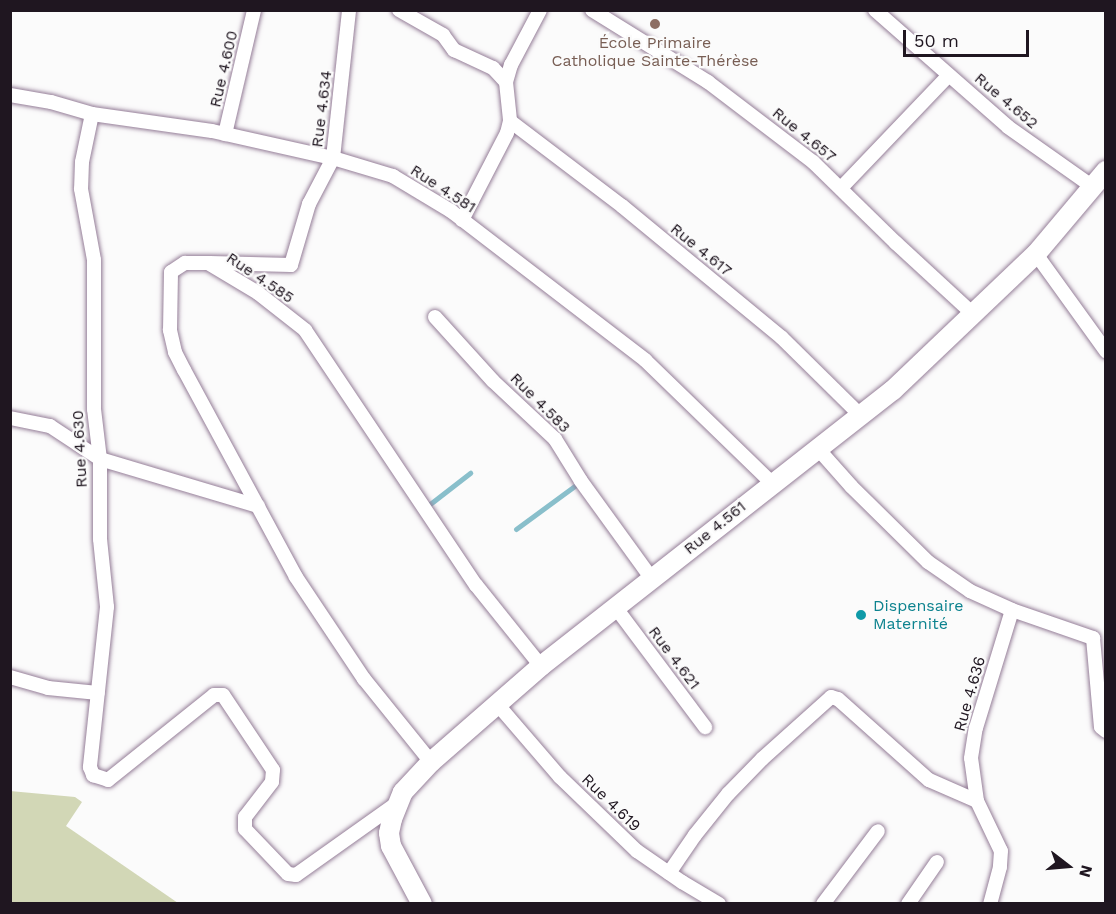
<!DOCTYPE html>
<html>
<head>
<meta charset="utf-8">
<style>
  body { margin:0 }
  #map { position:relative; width:1116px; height:914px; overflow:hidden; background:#fbfbfb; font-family:"Work Sans",sans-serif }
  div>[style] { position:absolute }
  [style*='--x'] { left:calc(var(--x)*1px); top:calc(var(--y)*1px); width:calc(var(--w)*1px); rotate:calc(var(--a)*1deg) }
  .green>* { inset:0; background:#d2d7b6 }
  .stream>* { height:5px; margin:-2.5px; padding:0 2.5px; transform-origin:2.5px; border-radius:2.5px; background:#89bfcb }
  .roads { filter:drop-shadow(0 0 2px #957e98) drop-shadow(0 0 2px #957e98) }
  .street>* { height:14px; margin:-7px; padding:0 7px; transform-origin:7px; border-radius:7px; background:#fff }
  .secondary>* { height:20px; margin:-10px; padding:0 10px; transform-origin:10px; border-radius:10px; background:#fff }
  .dots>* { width:16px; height:16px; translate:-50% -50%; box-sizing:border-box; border:3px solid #fbfbfb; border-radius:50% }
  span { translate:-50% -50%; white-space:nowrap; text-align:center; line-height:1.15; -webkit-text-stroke:4.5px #fbfbfb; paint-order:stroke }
  .education-label { font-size:16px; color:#785e54 }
  .street-label { font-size:16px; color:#1f1620 }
  .culture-label { font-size:16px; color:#0d838f }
  .left { translate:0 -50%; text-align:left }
  .frame { position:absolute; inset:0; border:12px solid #1f1620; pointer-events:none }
  .north { position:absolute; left:1038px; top:836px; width:60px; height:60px; -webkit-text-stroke:4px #fbfbfb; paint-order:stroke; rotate:106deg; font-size:16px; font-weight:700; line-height:24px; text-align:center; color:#1f1620 }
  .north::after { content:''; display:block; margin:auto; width:21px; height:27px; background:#1f1620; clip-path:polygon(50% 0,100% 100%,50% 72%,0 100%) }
  .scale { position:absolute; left:903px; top:30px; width:126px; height:27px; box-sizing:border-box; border:3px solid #1f1620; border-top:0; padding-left:8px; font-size:18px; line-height:21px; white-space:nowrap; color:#1f1620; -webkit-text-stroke:4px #fbfbfb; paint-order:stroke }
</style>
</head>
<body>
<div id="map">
  <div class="green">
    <div style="clip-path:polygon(10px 791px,75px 797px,82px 802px,66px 826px,178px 903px,11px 903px)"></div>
  </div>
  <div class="stream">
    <div style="--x:430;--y:504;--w:51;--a:-37.8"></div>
    <div style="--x:516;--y:529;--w:79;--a:-36.3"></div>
  </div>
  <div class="roads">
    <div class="street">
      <div style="--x:399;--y:10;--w:51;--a:29.6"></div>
      <div style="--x:443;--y:35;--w:19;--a:54"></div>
      <div style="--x:454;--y:50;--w:43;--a:24.8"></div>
      <div style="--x:493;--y:68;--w:19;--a:47"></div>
      <div style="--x:506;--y:82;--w:39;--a:84"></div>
      <div style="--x:510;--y:121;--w:12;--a:104"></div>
      <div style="--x:507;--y:133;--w:98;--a:117.3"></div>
      <div style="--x:592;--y:10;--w:137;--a:31.8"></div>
      <div style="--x:708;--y:82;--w:132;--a:37.3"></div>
      <div style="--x:813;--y:162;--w:116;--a:44.3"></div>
      <div style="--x:896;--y:243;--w:105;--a:42.7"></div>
      <div style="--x:875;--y:10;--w:177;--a:41.3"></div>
      <div style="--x:1008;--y:127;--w:104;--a:35.2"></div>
      <div style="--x:506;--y:82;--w:18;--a:-74"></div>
      <div style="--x:511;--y:65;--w:62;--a:-62.2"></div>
      <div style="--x:10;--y:95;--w:42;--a:9.7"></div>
      <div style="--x:51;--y:102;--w:43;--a:16.3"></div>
      <div style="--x:92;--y:114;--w:121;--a:8.1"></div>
      <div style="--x:212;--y:131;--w:124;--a:12.6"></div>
      <div style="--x:333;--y:158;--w:63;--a:16.7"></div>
      <div style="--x:393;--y:176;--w:68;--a:31.1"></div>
      <div style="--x:451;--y:211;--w:245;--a:37.5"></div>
      <div style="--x:645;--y:360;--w:177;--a:44.1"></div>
      <div style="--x:92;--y:114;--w:49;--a:101.8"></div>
      <div style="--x:82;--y:162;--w:27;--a:92"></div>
      <div style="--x:81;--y:189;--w:72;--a:79.6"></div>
      <div style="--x:94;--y:260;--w:149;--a:90"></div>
      <div style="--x:94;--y:409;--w:50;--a:83.2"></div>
      <div style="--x:100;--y:459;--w:80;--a:90"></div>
      <div style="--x:100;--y:539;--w:68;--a:84.1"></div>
      <div style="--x:107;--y:607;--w:161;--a:96.1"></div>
      <div style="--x:90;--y:767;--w:9;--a:69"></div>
      <div style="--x:93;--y:775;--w:16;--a:18"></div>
      <div style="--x:108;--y:780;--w:136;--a:-38.7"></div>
      <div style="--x:214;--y:695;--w:9;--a:0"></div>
      <div style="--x:223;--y:695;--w:90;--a:56.3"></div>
      <div style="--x:273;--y:770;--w:12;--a:95"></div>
      <div style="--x:272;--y:782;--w:44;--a:127.6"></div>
      <div style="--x:245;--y:817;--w:12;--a:90"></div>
      <div style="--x:245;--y:829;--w:62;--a:46.3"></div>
      <div style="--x:288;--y:874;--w:8;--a:7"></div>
      <div style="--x:296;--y:875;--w:123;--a:-35.4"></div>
      <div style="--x:510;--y:121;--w:141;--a:37.2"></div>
      <div style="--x:622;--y:206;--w:207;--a:39.5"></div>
      <div style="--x:782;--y:338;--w:111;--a:44.6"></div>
      <div style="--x:225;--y:134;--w:127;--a:-76.8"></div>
      <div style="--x:841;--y:188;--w:156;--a:-46.3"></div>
      <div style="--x:1036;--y:254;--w:120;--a:54.2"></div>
      <div style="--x:210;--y:263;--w:81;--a:1.4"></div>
      <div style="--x:291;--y:265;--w:64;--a:-73.6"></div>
      <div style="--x:309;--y:204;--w:52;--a:-62.4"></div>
      <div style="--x:333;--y:158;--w:149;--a:-83.8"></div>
      <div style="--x:435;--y:317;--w:86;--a:47.8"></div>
      <div style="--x:493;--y:381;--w:85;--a:43.1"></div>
      <div style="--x:555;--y:439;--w:49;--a:58.2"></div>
      <div style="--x:581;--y:481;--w:121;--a:54.1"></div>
      <div style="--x:10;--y:418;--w:41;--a:11.3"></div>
      <div style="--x:50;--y:426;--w:60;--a:33.4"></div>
      <div style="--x:100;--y:459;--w:165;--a:16.6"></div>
      <div style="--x:616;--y:608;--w:149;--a:53.2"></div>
      <div style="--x:1012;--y:610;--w:86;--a:19.1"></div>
      <div style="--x:1093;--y:638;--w:89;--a:84.9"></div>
      <div style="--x:1101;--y:727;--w:6;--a:39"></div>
      <div style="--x:10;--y:677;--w:40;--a:16"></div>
      <div style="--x:48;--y:688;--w:50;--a:5.7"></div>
      <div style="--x:498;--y:705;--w:95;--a:49.3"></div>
      <div style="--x:560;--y:777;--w:107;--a:43.9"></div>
      <div style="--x:637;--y:851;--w:55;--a:34.6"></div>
      <div style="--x:682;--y:882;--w:43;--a:30.7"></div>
      <div style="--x:431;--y:762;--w:107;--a:-128.9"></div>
      <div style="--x:364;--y:679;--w:123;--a:-123.7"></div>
      <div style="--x:296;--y:577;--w:235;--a:-118.4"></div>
      <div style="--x:184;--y:370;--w:20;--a:-117"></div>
      <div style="--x:175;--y:352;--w:23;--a:-103"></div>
      <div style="--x:170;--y:330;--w:58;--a:-89"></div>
      <div style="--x:171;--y:272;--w:17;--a:-33"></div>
      <div style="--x:185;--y:263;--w:23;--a:0"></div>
      <div style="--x:208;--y:263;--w:58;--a:31"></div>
      <div style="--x:258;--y:293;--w:60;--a:38.2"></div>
      <div style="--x:305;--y:330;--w:307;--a:56.2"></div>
      <div style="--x:476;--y:585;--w:104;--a:51.3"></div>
      <div style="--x:977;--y:801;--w:55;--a:64.4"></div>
      <div style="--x:1001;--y:851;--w:16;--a:94"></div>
      <div style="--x:1000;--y:867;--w:38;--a:105"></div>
      <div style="--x:669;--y:873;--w:46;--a:-55.6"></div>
      <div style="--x:695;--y:835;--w:53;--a:-51.2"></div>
      <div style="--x:728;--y:794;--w:49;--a:-45.8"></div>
      <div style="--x:762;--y:759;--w:93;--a:-41.9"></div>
      <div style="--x:831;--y:697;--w:7;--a:16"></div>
      <div style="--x:838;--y:699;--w:122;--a:41.7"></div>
      <div style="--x:929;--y:780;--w:52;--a:23.6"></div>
      <div style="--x:977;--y:801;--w:43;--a:-97.9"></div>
      <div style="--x:971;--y:758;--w:30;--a:-81"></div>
      <div style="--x:976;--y:728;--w:123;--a:-73"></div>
      <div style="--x:1012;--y:610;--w:46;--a:-155.7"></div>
      <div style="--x:970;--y:591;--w:51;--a:-145.4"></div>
      <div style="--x:928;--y:562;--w:108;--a:-135.4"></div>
      <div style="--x:851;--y:486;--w:48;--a:-131.6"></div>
      <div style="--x:823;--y:904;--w:91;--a:-53"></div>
      <div style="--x:908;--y:904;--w:51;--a:-55.4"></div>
    </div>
    <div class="secondary">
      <div style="--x:422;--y:904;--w:66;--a:-118.1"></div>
      <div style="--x:391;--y:846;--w:13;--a:-99"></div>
      <div style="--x:389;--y:833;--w:14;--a:-78"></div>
      <div style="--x:392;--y:819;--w:29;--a:-68"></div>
      <div style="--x:403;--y:792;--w:41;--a:-47"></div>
      <div style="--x:431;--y:762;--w:146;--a:-41.1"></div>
      <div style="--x:541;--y:666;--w:447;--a:-38.1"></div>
      <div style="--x:893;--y:390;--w:197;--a:-43.6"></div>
      <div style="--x:1036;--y:254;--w:109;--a:-49.9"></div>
    </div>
  </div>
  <div class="dots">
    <div style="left:655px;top:24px;background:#8d6e63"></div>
    <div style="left:861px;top:615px;background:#0f9aa8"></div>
  </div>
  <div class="education-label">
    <span style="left:655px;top:52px">École Primaire<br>Catholique Sainte-Thérèse</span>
  </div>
  <div class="street-label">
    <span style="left:224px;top:69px;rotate:-77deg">Rue 4.600</span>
    <span style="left:1006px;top:101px;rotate:40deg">Rue 4.652</span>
    <span style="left:322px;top:109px;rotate:-83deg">Rue 4.634</span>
    <span style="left:804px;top:135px;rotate:39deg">Rue 4.657</span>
    <span style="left:443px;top:189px;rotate:33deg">Rue 4.581</span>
    <span style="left:701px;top:250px;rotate:39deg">Rue 4.617</span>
    <span style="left:260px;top:278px;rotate:34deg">Rue 4.585</span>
    <span style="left:540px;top:403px;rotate:45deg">Rue 4.583</span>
    <span style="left:80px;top:449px;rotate:-93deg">Rue 4.630</span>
    <span style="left:715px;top:528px;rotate:-39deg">Rue 4.561</span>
    <span style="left:674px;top:658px;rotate:53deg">Rue 4.621</span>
    <span style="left:970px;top:694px;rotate:-74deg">Rue 4.636</span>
    <span style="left:611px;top:803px;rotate:44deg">Rue 4.619</span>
  </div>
  <div class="culture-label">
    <span class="left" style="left:873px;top:615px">Dispensaire<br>Maternité</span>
  </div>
  <div class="frame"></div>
  <div class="north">N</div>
  <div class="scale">50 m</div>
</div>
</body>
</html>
